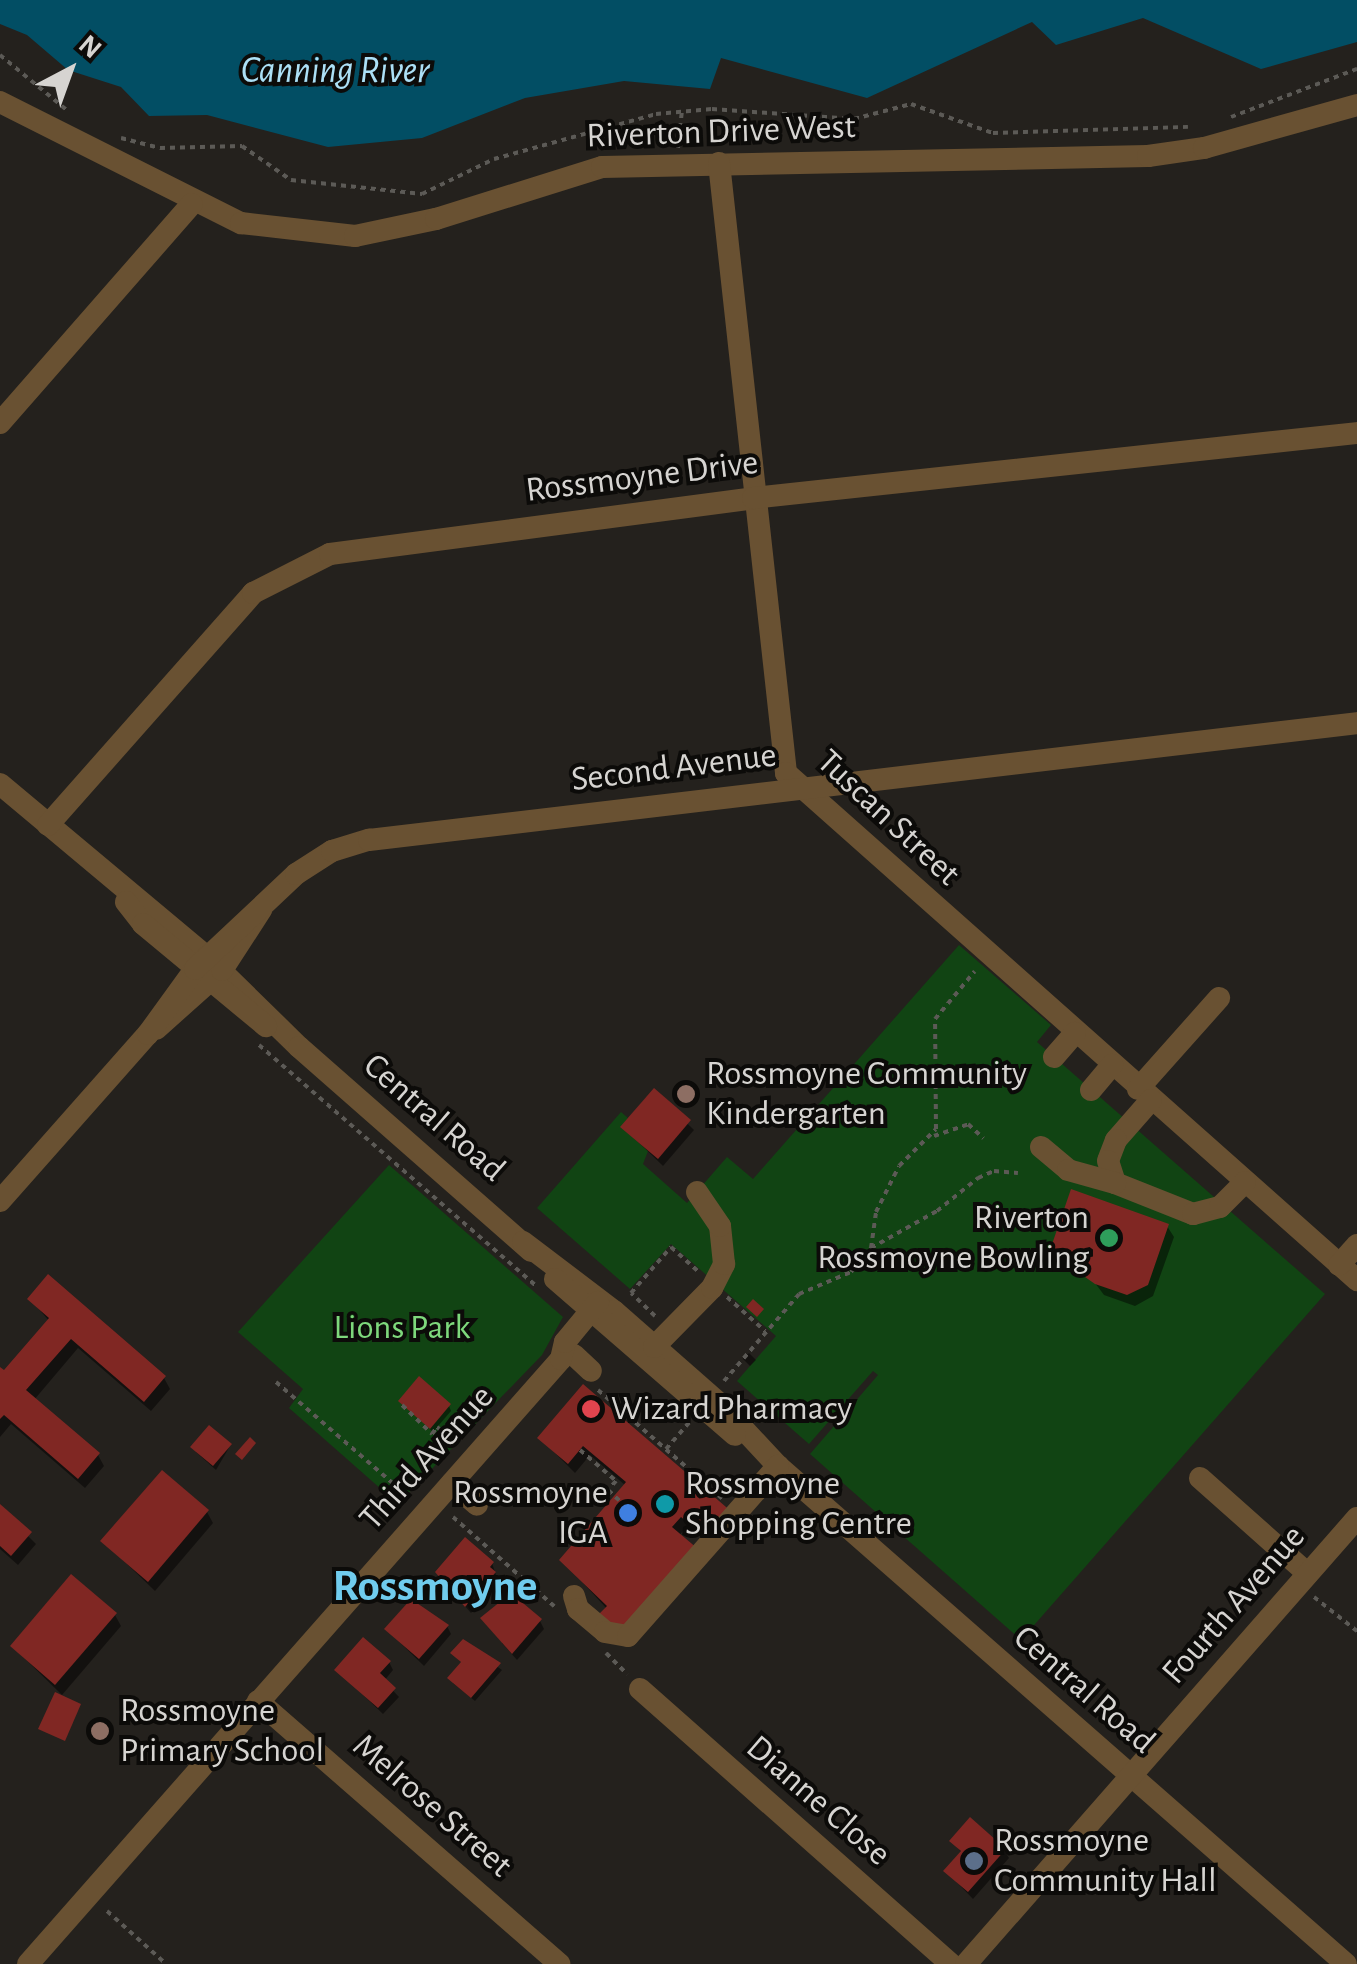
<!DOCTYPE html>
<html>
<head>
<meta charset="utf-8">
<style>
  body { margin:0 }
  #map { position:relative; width:1357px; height:1964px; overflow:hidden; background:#24211d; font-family:"Alegreya Sans",sans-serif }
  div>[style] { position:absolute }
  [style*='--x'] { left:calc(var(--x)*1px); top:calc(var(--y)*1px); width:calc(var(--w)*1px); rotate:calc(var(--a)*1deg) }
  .green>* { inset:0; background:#114413 }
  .water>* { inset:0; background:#024e64 }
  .shadow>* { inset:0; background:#0007 }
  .building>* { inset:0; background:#802723 }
  .path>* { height:4px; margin-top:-2px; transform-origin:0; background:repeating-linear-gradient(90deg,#5c5a56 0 5px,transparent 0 10px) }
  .minor>* { height:22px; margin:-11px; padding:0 11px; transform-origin:11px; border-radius:11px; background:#695132 }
  .dots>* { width:28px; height:28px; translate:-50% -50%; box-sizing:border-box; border:5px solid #0c0b09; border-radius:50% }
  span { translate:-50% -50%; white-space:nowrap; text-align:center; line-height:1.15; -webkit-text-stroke:8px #0c0b09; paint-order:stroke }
  .street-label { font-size:35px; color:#d6d4d1 }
  .poi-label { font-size:35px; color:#d6d4d1 }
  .left { translate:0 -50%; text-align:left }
  .right { translate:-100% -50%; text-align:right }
  .park-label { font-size:35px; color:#7ed87c }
  .water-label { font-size:38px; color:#ace0f6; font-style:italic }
  .district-label { font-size:45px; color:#70ccee; font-weight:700 }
  .north { position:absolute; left:20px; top:20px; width:100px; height:100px; -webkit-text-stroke:8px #0c0b09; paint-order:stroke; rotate:41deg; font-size:28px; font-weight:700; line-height:40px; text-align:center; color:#d6d4d1 }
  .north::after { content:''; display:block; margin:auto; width:35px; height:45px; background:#d6d4d1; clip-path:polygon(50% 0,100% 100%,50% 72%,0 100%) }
</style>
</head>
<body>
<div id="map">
  <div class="green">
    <div style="clip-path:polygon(959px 945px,1051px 1025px,1037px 1042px,1325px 1294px,1021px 1640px,810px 1454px,878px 1375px,873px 1371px,809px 1444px,737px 1381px,776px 1336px,671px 1244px,630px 1289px,537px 1208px,621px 1112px,628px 1118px,621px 1127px,648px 1151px,643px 1164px,687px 1203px,727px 1157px,753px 1179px)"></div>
    <div style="clip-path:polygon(389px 1165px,563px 1317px,542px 1355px,398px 1504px,289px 1408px,303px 1389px,238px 1332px)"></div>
  </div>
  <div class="water">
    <div style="clip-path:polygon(0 0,1357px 0,1357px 42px,1261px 69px,1143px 18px,1056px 45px,1032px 22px,867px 98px,721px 58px,710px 89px,624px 81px,525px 98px,422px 138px,328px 147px,207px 115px,149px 116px,121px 87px,68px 70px,27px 35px,0 24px)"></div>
  </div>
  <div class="shadow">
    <div style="clip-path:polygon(654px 1091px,694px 1130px,663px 1166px,623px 1127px)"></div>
    <div style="clip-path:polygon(1167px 1226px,1174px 1237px,1153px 1296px,1135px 1306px,1104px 1295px,1089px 1275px,1058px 1264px,1051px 1253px)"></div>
    <div style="clip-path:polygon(30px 1299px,164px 1378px,170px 1389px,151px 1411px,78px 1348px,34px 1400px,98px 1455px,104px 1466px,85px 1488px,11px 1424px,0 1437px,0 1370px,5px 1374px,50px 1322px)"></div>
    <div style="clip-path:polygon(749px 1353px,756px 1360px,750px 1366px,743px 1359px)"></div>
    <div style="clip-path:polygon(584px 1387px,716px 1550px,688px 1526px,607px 1609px,562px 1560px,626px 1486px,590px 1455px,575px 1473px,540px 1438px)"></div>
    <div style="clip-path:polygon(401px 1401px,449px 1406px,451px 1411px,433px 1432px)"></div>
    <div style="clip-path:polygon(230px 1446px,216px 1470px,196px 1452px)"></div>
    <div style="clip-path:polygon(0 1508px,36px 1544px,18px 1565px,0 1549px)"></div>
    <div style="clip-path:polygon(207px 1512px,213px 1523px,155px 1591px,103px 1541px)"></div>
    <div style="clip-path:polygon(492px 1563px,498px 1581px,471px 1613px,442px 1580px)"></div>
    <div style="clip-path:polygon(115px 1615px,121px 1626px,62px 1695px,13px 1647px)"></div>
    <div style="clip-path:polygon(540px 1621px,544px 1629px,517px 1660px,502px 1643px)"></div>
    <div style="clip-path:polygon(447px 1626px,451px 1634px,424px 1666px,387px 1630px)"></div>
    <div style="clip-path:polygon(463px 1642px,502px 1670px,475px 1701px,453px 1683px,463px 1664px,453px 1654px)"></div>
    <div style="clip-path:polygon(389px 1662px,393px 1670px,384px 1681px,399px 1697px,383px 1714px,338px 1671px)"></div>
    <div style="clip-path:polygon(952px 1841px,1004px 1850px,1009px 1858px,973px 1899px,946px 1871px,962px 1853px)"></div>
  </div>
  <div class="building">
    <div style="clip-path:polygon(654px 1088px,691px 1120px,658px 1159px,620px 1127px)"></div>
    <div style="clip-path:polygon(1071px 1189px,1169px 1224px,1148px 1285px,1127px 1295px,1095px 1284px,1085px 1277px,1089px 1267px,1049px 1253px)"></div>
    <div style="clip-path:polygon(48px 1274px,166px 1376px,144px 1402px,71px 1339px,26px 1390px,100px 1453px,78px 1479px,4px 1415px,0 1419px,0 1367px,4px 1370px,49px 1318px,27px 1299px)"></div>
    <div style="clip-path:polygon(753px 1299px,764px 1309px,757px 1317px,746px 1307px)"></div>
    <div style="clip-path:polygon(419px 1376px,451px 1404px,430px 1429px,398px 1401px)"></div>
    <div style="clip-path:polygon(583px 1384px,733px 1513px,709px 1541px,681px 1517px,672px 1527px,698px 1549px,631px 1627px,611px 1626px,598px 1615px,607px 1606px,559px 1560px,626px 1482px,583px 1446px,568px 1464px,537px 1438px)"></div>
    <div style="clip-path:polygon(209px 1425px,232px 1444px,213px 1466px,190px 1447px)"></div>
    <div style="clip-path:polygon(250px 1437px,256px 1443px,242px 1460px,235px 1454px)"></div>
    <div style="clip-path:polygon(162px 1470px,209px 1510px,148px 1582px,100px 1541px)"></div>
    <div style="clip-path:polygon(0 1504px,32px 1532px,11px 1556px,0 1546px)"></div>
    <div style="clip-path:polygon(465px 1537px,494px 1562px,490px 1567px,496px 1572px,465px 1607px,435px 1572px)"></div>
    <div style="clip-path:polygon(71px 1574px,117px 1613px,55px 1685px,10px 1646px)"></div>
    <div style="clip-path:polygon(511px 1593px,542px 1619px,512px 1654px,480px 1618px)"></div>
    <div style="clip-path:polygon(411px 1599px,449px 1625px,419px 1659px,384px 1629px)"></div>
    <div style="clip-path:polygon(363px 1637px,391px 1661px,380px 1673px,396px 1688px,378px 1708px,334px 1670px)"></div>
    <div style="clip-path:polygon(463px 1639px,501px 1663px,471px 1698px,447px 1678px,461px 1662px,450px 1653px)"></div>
    <div style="clip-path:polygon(55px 1692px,81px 1704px,65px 1741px,38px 1729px)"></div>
    <div style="clip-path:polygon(970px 1817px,1006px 1849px,968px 1892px,943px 1871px,961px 1851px,949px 1841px)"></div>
  </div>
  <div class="path">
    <div style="--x:0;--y:55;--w:88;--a:39.5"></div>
    <div style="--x:1231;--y:117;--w:135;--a:-20.9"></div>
    <div style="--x:121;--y:138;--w:40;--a:14.4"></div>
    <div style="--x:160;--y:148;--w:82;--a:-1.4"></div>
    <div style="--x:242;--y:146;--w:60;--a:34.8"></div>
    <div style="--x:291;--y:180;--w:132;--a:6.1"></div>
    <div style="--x:422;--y:194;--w:80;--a:-25.9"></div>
    <div style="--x:494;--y:159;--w:168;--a:-15.5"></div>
    <div style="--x:656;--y:114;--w:56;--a:-5.1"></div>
    <div style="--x:712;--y:109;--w:142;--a:4"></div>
    <div style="--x:854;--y:119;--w:59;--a:-14.7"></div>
    <div style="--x:911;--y:104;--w:87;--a:19.5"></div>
    <div style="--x:993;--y:133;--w:195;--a:-1.8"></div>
    <div style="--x:678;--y:148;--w:36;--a:-84"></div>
    <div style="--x:259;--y:1045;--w:366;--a:41"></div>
    <div style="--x:934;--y:1136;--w:36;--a:-19"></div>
    <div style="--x:968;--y:1124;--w:21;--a:43"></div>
    <div style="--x:871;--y:1248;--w:36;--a:-82"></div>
    <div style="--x:876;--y:1212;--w:51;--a:-63.4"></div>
    <div style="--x:899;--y:1166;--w:52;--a:-45"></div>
    <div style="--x:936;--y:1129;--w:110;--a:-90.5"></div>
    <div style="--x:935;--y:1019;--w:62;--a:-50.2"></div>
    <div style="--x:727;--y:1297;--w:51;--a:41.8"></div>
    <div style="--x:655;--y:1316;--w:33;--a:-136"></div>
    <div style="--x:631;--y:1293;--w:61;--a:-49"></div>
    <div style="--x:671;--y:1247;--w:36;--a:42"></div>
    <div style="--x:724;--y:1381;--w:115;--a:-49.2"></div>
    <div style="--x:799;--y:1294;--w:56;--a:-22.9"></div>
    <div style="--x:851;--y:1272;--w:31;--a:-50"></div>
    <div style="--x:871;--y:1248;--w:76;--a:-29.3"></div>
    <div style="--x:937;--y:1211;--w:53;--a:-38.8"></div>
    <div style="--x:978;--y:1178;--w:17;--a:-24"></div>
    <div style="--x:994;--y:1171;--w:24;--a:5"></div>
    <div style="--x:276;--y:1382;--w:177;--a:40.9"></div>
    <div style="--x:598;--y:1390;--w:166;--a:41.1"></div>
    <div style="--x:402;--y:1405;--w:42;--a:44"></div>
    <div style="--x:432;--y:1434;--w:9;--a:-54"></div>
    <div style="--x:437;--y:1427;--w:26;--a:40"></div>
    <div style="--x:666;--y:1449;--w:38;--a:-49"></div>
    <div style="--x:580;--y:1450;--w:48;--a:40.7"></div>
    <div style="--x:616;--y:1481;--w:12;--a:132"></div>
    <div style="--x:583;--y:1493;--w:25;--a:-7"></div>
    <div style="--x:608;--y:1490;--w:16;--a:43"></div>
    <div style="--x:453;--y:1517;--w:135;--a:41.4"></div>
    <div style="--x:1314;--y:1597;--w:55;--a:38.3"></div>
    <div style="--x:606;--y:1653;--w:30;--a:45"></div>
    <div style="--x:107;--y:1911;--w:79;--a:41.9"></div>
  </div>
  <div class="minor">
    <div style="--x:0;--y:102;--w:270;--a:26.7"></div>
    <div style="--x:241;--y:223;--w:115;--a:6.5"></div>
    <div style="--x:355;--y:236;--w:83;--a:-11.9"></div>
    <div style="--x:436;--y:219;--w:174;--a:-17.4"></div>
    <div style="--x:602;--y:167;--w:546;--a:-1.15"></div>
    <div style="--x:1148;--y:156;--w:57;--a:-8.1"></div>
    <div style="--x:1204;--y:148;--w:159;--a:-15.7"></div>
    <div style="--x:719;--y:163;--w:614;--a:83.73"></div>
    <div style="--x:786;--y:773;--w:764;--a:41.6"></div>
    <div style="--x:0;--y:423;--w:291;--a:-48.8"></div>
    <div style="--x:0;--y:784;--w:270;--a:39.9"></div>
    <div style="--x:207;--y:957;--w:129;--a:44.4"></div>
    <div style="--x:299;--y:1047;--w:309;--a:41.3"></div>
    <div style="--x:48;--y:825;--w:310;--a:-48.5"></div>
    <div style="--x:253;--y:593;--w:86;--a:-26.9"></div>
    <div style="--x:330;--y:554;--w:427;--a:-7.5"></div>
    <div style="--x:753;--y:498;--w:607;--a:-6.14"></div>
    <div style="--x:126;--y:902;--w:28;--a:52"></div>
    <div style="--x:143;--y:924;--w:160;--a:39.7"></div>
    <div style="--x:156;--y:1029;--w:89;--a:-41.8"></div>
    <div style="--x:222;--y:970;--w:72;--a:-57"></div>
    <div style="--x:1054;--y:1057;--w:32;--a:-49"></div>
    <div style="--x:1138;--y:1089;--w:122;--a:-48.3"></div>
    <div style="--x:1091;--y:1090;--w:33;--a:-50"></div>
    <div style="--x:1151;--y:1100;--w:53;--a:131.2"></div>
    <div style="--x:1116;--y:1140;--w:22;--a:111"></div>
    <div style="--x:1108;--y:1161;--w:23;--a:72"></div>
    <div style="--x:1115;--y:1183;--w:84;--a:21.7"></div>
    <div style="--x:1193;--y:1214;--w:28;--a:-15"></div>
    <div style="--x:1220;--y:1207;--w:35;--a:-45"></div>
    <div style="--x:1041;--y:1147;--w:35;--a:40"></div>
    <div style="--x:1068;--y:1170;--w:49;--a:15.5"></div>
    <div style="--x:0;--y:1201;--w:223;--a:-48.5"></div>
    <div style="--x:148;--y:1034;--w:80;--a:-54.1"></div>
    <div style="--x:195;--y:969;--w:139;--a:-43.2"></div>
    <div style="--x:296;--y:874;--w:43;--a:-32.6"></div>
    <div style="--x:332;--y:851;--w:39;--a:-17"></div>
    <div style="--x:369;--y:840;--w:995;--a:-6.75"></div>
    <div style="--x:523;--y:1242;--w:114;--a:37.2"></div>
    <div style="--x:614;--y:1311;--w:144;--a:41.3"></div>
    <div style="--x:722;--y:1406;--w:82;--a:47"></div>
    <div style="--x:778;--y:1466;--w:755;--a:41.24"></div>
    <div style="--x:1339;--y:1265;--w:27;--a:-48"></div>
    <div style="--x:555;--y:1279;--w:238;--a:40.9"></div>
    <div style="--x:654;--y:1347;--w:83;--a:-45.5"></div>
    <div style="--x:712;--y:1288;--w:27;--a:-63"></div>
    <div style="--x:724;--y:1264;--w:38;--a:-96"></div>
    <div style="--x:720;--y:1226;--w:41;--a:-124.1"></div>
    <div style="--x:574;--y:1355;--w:23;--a:43"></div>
    <div style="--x:1200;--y:1478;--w:144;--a:41.6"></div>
    <div style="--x:452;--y:1483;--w:33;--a:41"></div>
    <div style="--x:574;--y:1596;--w:14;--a:73"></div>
    <div style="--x:578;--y:1609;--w:35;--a:40"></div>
    <div style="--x:605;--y:1632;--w:23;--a:10"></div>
    <div style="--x:628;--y:1636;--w:227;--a:-48.6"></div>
    <div style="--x:640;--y:1689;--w:415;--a:41.5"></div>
    <div style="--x:258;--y:1701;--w:400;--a:41.1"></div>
    <div style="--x:28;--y:1964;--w:806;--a:-48.62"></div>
    <div style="--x:561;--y:1359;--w:17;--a:-77"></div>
    <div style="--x:565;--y:1342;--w:52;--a:-50.5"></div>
    <div style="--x:966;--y:1964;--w:593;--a:-48.76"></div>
  </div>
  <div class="dots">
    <div style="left:686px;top:1094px;background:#8d6e63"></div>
    <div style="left:1109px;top:1238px;background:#2e9e5b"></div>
    <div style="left:591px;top:1409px;background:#e0444e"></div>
    <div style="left:665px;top:1504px;background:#0f9aa8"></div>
    <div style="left:628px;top:1513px;background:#3f7fe0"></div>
    <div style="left:100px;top:1731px;background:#8d6e63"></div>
    <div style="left:974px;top:1861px;background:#5c6f8a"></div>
  </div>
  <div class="street-label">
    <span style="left:721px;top:132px;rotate:-2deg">Riverton Drive West</span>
    <span style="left:642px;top:477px;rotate:-7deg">Rossmoyne Drive</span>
    <span style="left:674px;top:768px;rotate:-7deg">Second Avenue</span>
    <span style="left:888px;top:818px;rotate:43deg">Tuscan Street</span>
    <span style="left:434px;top:1118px;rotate:41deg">Central Road</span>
    <span style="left:427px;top:1458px;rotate:-48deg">Third Avenue</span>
    <span style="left:1234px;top:1605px;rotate:-49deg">Fourth Avenue</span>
    <span style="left:1084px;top:1690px;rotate:41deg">Central Road</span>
    <span style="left:818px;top:1801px;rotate:41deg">Dianne Close</span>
    <span style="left:432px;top:1806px;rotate:41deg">Melrose Street</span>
  </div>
  <div class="poi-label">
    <span class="left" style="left:706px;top:1094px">Rossmoyne Community<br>Kindergarten</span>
    <span class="right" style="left:1089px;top:1238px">Riverton<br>Rossmoyne Bowling</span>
    <span class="left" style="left:611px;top:1409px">Wizard Pharmacy</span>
    <span class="left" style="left:685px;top:1504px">Rossmoyne<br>Shopping Centre</span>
    <span class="right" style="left:608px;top:1513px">Rossmoyne<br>IGA</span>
    <span class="left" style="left:120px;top:1731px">Rossmoyne<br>Primary School</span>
    <span class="left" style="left:994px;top:1861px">Rossmoyne<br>Community Hall</span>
  </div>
  <div class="park-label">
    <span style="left:402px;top:1328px">Lions Park</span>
  </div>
  <div class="water-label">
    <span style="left:335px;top:72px">Canning River</span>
  </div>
  <div class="district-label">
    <span style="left:435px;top:1587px">Rossmoyne</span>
  </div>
  <div class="north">N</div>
</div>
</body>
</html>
